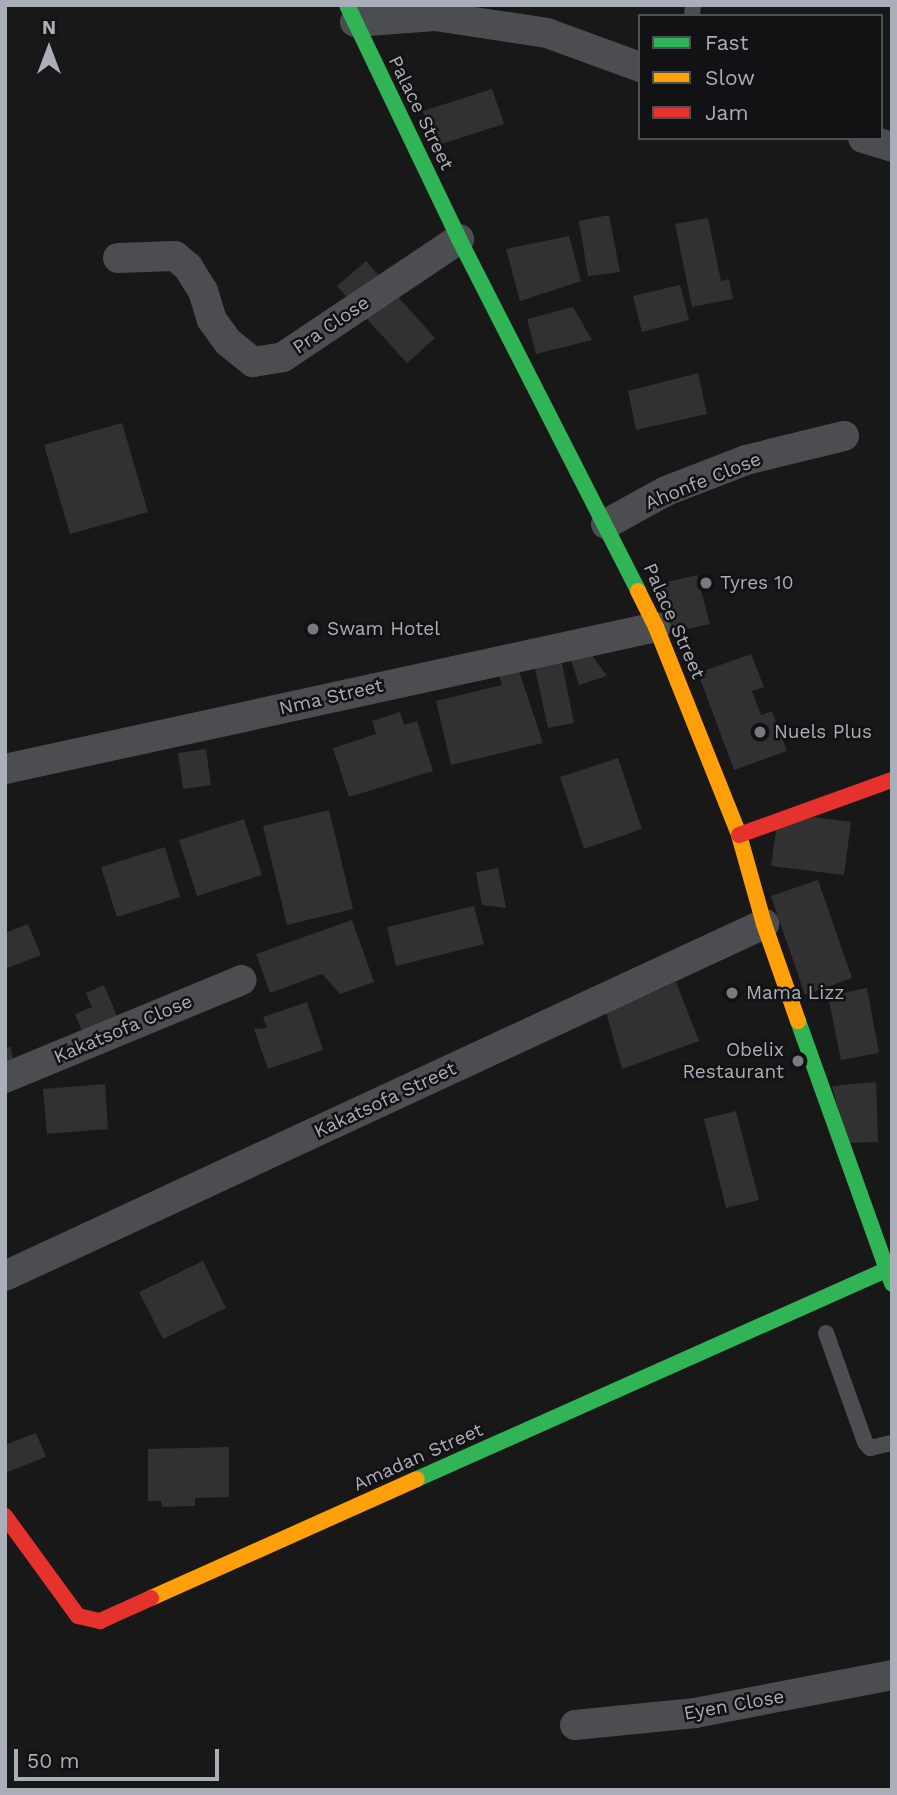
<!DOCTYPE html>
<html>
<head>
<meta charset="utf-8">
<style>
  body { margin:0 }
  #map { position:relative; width:897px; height:1795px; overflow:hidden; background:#181818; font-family:"Work Sans",sans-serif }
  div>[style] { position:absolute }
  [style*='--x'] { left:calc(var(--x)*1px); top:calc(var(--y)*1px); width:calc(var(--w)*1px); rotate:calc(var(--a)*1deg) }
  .building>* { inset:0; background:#313132 }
  .lane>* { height:16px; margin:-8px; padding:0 8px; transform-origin:8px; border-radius:8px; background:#4c4d50 }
  .street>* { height:30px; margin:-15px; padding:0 15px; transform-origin:15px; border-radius:15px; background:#4c4d50 }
  .fast>* { height:16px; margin:-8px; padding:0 8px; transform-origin:8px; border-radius:8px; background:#30b455 }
  .slow>* { height:16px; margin:-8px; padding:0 8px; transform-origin:8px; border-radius:8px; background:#ff9f0a }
  .jam>* { height:16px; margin:-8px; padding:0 8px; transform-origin:8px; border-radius:8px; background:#e5322d }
  .dots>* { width:19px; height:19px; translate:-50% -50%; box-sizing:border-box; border:4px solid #121214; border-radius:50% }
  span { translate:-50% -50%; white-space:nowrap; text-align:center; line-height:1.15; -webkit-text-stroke:5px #121214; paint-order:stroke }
  .street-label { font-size:19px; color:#aaaeb8 }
  .poi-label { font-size:19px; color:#aaaeb8 }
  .left { translate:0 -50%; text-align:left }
  .right { translate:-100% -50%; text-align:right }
  .frame { position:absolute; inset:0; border:7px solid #aaaeb8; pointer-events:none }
  .legend { position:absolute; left:638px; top:14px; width:245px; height:126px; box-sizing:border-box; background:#121214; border:2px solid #4f5056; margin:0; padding:9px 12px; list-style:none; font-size:21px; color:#aaaeb8 }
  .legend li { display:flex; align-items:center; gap:14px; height:35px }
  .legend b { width:35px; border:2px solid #4f5056 }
  .north { position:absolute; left:14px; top:14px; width:70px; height:70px; -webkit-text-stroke:5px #121214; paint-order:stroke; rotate:0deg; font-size:19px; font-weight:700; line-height:28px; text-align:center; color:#aaaeb8 }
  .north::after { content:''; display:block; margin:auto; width:24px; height:32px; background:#aaaeb8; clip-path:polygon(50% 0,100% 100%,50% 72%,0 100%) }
  .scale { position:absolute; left:14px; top:1749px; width:205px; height:32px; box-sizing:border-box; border:4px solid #aaaeb8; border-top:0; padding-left:9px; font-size:21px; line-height:24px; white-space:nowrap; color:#aaaeb8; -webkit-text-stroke:5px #121214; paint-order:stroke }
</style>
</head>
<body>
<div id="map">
  <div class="building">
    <div style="clip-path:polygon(492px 89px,504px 124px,435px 146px,423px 111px)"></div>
    <div style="clip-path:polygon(609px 215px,620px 272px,588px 276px,579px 221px)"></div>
    <div style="clip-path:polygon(708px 218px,721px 281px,729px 279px,733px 299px,692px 307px,675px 224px)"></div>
    <div style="clip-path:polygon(569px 236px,581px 281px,520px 301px,506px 249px)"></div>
    <div style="clip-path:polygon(366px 261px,435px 338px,407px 363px,337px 286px)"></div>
    <div style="clip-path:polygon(680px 285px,689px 320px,642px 332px,633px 296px)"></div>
    <div style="clip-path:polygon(573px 307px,592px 340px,536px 354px,527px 319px)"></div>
    <div style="clip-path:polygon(698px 373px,707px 414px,636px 430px,628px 391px)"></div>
    <div style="clip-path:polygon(122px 423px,148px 512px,70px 534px,44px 445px)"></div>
    <div style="clip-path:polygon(697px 575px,710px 624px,671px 633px,659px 584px)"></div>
    <div style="clip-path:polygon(586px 647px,607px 676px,579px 685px,569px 653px)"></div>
    <div style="clip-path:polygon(560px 653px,574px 723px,548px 728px,533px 659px)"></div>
    <div style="clip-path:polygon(751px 654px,764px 687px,752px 691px,761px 715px,772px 711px,787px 751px,734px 770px,698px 673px)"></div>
    <div style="clip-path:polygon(519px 671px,543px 743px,451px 765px,436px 701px,502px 685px,499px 675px)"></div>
    <div style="clip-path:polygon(400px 712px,404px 725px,417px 721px,433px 771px,349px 797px,333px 748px,376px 734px,372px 721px)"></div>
    <div style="clip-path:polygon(206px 749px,211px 785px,183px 789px,178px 753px)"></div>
    <div style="clip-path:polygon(618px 758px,642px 829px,584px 849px,560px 777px)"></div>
    <div style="clip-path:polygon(329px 810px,353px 909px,287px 925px,263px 826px)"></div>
    <div style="clip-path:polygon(814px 817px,851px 822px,844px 875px,771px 866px,777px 824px)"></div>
    <div style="clip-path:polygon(244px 819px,262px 875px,197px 896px,179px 840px)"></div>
    <div style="clip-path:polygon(165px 847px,180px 897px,117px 917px,101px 867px)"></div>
    <div style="clip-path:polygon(498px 868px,506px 908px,482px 905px,476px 872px)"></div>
    <div style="clip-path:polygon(818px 880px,852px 978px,805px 995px,771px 896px)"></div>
    <div style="clip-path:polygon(474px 906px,484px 944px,396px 966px,387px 927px)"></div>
    <div style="clip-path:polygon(352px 920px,374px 982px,340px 994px,322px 974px,270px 993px,256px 954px)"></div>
    <div style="clip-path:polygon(28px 924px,41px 955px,5px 969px,5px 933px)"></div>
    <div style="clip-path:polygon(676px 982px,699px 1041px,622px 1069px,606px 1012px)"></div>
    <div style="clip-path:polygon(104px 985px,117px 1016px,82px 1031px,75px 1014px,92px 1007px,86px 993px)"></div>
    <div style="clip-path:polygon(867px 988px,879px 1053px,841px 1060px,828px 996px)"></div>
    <div style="clip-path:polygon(307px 1002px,323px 1050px,268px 1069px,254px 1029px,267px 1028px,263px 1017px)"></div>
    <div style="clip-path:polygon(11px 1047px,14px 1069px,5px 1071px,5px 1048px)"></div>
    <div style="clip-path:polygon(876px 1082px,878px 1142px,847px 1143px,832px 1086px)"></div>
    <div style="clip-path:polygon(105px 1084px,108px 1129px,47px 1134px,43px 1089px)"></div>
    <div style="clip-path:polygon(736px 1111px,759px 1200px,726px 1208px,704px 1119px)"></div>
    <div style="clip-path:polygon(203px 1261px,226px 1308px,163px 1339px,139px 1292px)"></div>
    <div style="clip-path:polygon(36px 1433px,46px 1457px,5px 1473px,5px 1445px)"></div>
    <div style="clip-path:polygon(229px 1447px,229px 1497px,195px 1498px,195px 1506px,162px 1507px,161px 1501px,148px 1501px,148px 1449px)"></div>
  </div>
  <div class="lane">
    <div style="--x:692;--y:16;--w:11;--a:-85"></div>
    <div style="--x:826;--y:1333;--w:116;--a:70.3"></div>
    <div style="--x:865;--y:1442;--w:8;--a:50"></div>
    <div style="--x:870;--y:1448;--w:23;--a:-13"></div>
  </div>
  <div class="street">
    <div style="--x:355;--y:22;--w:80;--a:-4.3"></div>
    <div style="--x:435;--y:16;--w:113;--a:8.6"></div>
    <div style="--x:547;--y:33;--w:99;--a:20.1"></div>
    <div style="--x:863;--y:138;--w:30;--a:17"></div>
    <div style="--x:118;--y:258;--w:57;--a:-2"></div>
    <div style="--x:175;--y:256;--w:17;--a:40"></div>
    <div style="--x:188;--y:267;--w:28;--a:58"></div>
    <div style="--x:203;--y:291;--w:30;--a:73"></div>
    <div style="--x:212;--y:320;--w:27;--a:54"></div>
    <div style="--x:228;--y:342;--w:32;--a:39"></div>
    <div style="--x:253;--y:362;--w:30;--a:-9"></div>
    <div style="--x:283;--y:357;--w:212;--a:-33.8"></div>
    <div style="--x:606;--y:524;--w:68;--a:-28.8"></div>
    <div style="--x:666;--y:491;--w:86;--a:-21.2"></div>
    <div style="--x:746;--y:460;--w:101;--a:-13.8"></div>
    <div style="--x:5;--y:769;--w:666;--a:-12.3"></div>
    <div style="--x:5;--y:1078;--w:256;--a:-22.5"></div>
    <div style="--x:5;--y:1276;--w:837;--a:-24.88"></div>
    <div style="--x:575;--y:1725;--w:121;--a:-5.7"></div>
    <div style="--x:695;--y:1713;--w:201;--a:-10.9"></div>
  </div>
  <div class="fast">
    <div style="--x:347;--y:5;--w:259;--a:64.4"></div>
    <div style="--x:459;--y:239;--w:395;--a:63"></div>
    <div style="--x:798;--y:1021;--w:279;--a:70.3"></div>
    <div style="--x:417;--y:1479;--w:513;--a:-24.02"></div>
  </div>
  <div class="slow">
    <div style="--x:638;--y:591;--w:40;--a:63.4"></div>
    <div style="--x:656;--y:627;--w:224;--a:68.2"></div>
    <div style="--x:739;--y:835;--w:92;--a:74.3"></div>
    <div style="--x:764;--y:924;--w:103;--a:70.7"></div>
    <div style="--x:151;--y:1598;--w:291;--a:-24.1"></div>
  </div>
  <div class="jam">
    <div style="--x:739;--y:835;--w:163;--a:-19.8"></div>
    <div style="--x:5;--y:1516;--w:124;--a:53.9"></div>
    <div style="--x:78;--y:1616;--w:23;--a:13"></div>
    <div style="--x:100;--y:1621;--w:56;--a:-24.3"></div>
  </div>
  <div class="dots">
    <div style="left:706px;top:583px;background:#777a80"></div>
    <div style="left:313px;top:629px;background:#777a80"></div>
    <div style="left:760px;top:732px;background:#777a80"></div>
    <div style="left:732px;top:993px;background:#777a80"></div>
    <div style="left:798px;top:1061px;background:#777a80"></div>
  </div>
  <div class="street-label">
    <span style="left:421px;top:113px;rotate:64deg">Palace Street</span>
    <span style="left:331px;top:325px;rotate:-34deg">Pra Close</span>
    <span style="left:703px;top:481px;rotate:-22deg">Ahonfe Close</span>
    <span style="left:674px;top:621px;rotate:66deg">Palace Street</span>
    <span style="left:331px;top:697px;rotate:-13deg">Nma Street</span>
    <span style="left:123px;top:1029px;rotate:-23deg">Kakatsofa Close</span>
    <span style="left:385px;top:1100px;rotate:-25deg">Kakatsofa Street</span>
    <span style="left:418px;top:1457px;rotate:-24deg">Amadan Street</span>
    <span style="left:734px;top:1705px;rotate:-10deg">Eyen Close</span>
  </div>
  <div class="poi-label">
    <span class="left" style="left:720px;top:583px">Tyres 10</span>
    <span class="left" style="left:327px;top:629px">Swam Hotel</span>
    <span class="left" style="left:774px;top:732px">Nuels Plus</span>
    <span class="left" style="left:746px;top:993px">Mama Lizz</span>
    <span class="right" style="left:784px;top:1061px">Obelix<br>Restaurant</span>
  </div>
  <div class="frame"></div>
  <ul class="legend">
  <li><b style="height:9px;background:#30b455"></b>Fast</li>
  <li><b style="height:9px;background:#ff9f0a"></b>Slow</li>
  <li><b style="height:9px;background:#e5322d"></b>Jam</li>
  </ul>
  <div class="north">N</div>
  <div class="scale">50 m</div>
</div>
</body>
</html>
